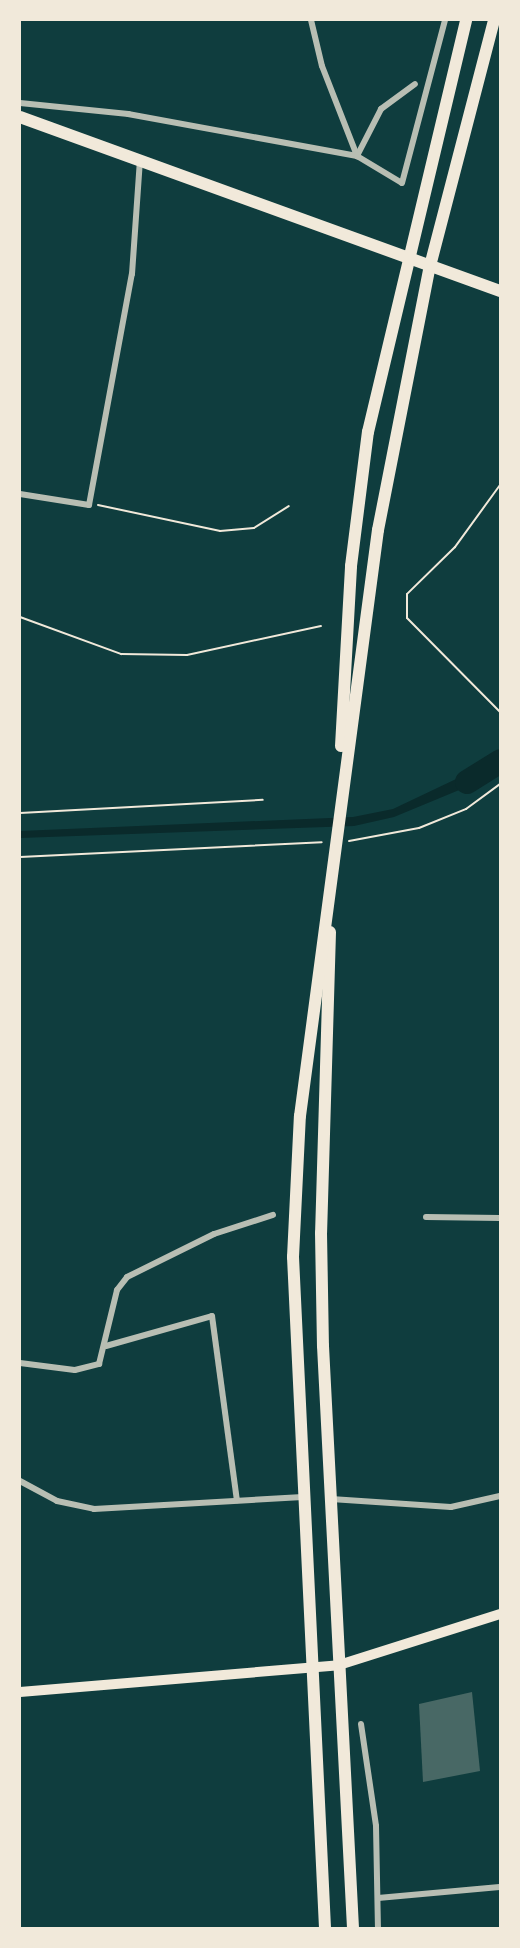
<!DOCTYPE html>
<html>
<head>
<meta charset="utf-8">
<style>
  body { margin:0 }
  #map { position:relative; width:520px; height:1948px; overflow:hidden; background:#0f3d3e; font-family:"Public Sans",sans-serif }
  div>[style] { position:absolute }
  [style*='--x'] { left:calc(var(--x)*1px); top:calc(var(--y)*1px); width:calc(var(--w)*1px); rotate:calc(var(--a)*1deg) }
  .water>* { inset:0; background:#0a2a2b }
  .river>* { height:24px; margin:-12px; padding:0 12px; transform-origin:12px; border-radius:12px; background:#0a2a2b }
  .building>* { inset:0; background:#486865 }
  .path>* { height:2px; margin:-1px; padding:0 1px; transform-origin:1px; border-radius:1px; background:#f1e9da }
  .minor>* { height:6px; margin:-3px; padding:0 3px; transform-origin:3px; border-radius:3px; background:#b8beb3 }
  .secondary>* { height:10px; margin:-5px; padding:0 5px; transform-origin:5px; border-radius:5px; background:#f1e9da }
  .primary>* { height:12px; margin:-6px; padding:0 6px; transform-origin:6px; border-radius:6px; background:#f1e9da }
  .trunk>* { height:12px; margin:-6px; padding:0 6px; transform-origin:6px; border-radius:6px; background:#f1e9da }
  span { translate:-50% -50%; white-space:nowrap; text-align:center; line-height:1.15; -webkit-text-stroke:4.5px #f1e9da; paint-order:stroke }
  .frame { position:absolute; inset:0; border:21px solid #f1e9da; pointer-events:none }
</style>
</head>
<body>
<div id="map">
  <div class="water">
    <div style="clip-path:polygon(494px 761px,497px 770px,464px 788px,394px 817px,354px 826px,20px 838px,20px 831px,353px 817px,393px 809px)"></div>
  </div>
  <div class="river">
    <div style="--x:467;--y:782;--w:39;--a:-32"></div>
  </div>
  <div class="building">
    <div style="clip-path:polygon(472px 1692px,480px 1771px,423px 1782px,419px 1704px)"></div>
  </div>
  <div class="path">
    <div style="--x:500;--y:485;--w:77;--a:126"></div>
    <div style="--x:455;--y:547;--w:67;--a:135.6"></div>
    <div style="--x:407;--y:594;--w:24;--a:90"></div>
    <div style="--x:407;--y:618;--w:132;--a:45.3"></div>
    <div style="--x:98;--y:505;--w:125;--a:12"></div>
    <div style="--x:220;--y:531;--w:34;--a:-5"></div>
    <div style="--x:254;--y:528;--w:41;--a:-32.2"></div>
    <div style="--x:20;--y:617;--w:108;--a:20.1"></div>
    <div style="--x:121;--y:654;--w:66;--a:0.9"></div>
    <div style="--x:187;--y:655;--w:137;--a:-12.2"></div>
    <div style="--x:20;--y:813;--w:243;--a:-3.1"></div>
    <div style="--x:349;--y:841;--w:71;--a:-10.5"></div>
    <div style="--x:419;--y:828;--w:51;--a:-22"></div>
    <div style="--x:466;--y:809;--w:42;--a:-36.3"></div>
    <div style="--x:20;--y:857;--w:302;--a:-2.8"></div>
  </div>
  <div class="minor">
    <div style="--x:311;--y:20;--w:47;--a:76.6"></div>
    <div style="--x:322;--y:66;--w:97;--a:68.7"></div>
    <div style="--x:20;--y:103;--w:109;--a:5.8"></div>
    <div style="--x:128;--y:114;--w:233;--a:10.4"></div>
    <div style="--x:357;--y:156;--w:52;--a:31"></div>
    <div style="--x:402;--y:183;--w:169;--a:-75.2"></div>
    <div style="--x:357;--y:156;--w:53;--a:-62.9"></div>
    <div style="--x:381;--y:109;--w:42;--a:-36.3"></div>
    <div style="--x:20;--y:494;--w:70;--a:9.1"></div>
    <div style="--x:89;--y:505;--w:235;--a:-79.5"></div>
    <div style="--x:132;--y:274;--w:113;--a:-86"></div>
    <div style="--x:426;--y:1217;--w:74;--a:0.8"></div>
    <div style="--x:106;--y:1346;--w:110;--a:-15.8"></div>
    <div style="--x:212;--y:1316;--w:186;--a:82.3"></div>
    <div style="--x:20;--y:1363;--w:55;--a:7.3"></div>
    <div style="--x:75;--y:1370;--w:25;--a:-14"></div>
    <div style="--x:99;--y:1364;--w:76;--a:-76.3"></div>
    <div style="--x:117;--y:1290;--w:16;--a:-52"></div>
    <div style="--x:127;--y:1277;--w:97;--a:-26.3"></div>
    <div style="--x:214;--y:1234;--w:62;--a:-17.9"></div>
    <div style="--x:20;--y:1481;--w:42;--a:28.4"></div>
    <div style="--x:57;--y:1501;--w:38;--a:12"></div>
    <div style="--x:94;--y:1509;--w:209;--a:-3.3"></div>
    <div style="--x:331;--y:1499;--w:120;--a:3.8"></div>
    <div style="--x:451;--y:1507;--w:50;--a:-12.7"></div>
    <div style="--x:361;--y:1724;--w:103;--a:81.6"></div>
    <div style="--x:376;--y:1826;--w:102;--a:88.9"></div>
    <div style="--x:378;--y:1898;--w:122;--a:-5.2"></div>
  </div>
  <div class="secondary">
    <div style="--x:20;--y:1692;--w:320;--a:-4.8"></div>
    <div style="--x:339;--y:1665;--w:169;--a:-17.6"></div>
  </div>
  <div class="primary">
    <div style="--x:20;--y:117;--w:511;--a:19.93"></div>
  </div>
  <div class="trunk">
    <div style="--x:341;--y:746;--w:180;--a:-86.8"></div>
    <div style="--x:351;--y:566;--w:135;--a:-82.8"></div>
    <div style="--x:368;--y:432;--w:423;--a:-76.6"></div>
    <div style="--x:330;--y:932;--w:301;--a:91.7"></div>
    <div style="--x:321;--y:1233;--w:113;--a:89"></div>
    <div style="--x:323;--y:1346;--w:583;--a:87.05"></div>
    <div style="--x:325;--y:1928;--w:672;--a:-92.73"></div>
    <div style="--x:293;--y:1257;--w:141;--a:-87.2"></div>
    <div style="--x:300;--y:1116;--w:591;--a:-82.42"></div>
    <div style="--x:378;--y:530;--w:269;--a:-78.9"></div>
    <div style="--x:430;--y:266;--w:254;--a:-75.4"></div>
  </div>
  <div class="frame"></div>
</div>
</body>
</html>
